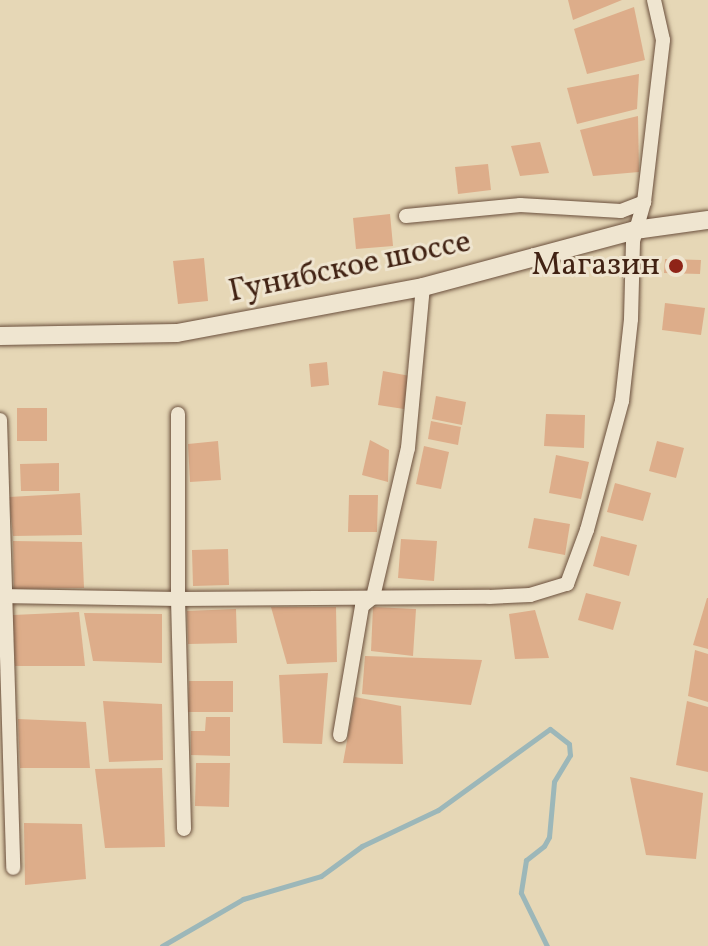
<!DOCTYPE html>
<html>
<head>
<meta charset="utf-8">
<style>
  body { margin:0 }
  #map { position:relative; width:708px; height:946px; overflow:hidden; background:#e6d7b6; font-family:Vollkorn,serif }
  div>[style] { position:absolute }
  [style*='--x'] { left:calc(var(--x)*1px); top:calc(var(--y)*1px); width:calc(var(--w)*1px); rotate:calc(var(--a)*1deg) }
  .stream>* { height:5px; margin:-2.5px; padding:0 2.5px; transform-origin:2.5px; border-radius:2.5px; background:#9cb7b9 }
  .building>* { inset:0; background:#ddad8a }
  .roads { filter:drop-shadow(0 0 2px #6a4f3c) drop-shadow(0 0 2px #6a4f3c) }
  .street>* { height:14px; margin:-7px; padding:0 7px; transform-origin:7px; border-radius:7px; background:#efe5d0 }
  .secondary>* { height:18px; margin:-9px; padding:0 9px; transform-origin:9px; border-radius:9px; background:#efe5d0 }
  .dots>* { width:22px; height:22px; translate:-50% -50%; box-sizing:border-box; border:4px solid #efe5d0; border-radius:50% }
  span { translate:-50% -50%; white-space:nowrap; text-align:center; line-height:1.15; -webkit-text-stroke:6px #efe5d0; paint-order:stroke }
  .poi-label { font-size:32px; color:#412213 }
  .right { translate:-100% -50%; text-align:right }
  .street-label { font-size:32px; color:#412213 }
</style>
</head>
<body>
<div id="map">
  <div class="stream">
    <div style="--x:162;--y:946;--w:94;--a:-30.1"></div>
    <div style="--x:243;--y:899;--w:81;--a:-16.4"></div>
    <div style="--x:321;--y:876;--w:51;--a:-36.2"></div>
    <div style="--x:362;--y:846;--w:84;--a:-25.3"></div>
    <div style="--x:438;--y:810;--w:138;--a:-35.9"></div>
    <div style="--x:550;--y:729;--w:24;--a:38"></div>
    <div style="--x:569;--y:744;--w:11;--a:85"></div>
    <div style="--x:570;--y:755;--w:31;--a:121"></div>
    <div style="--x:554;--y:782;--w:55;--a:95.2"></div>
    <div style="--x:549;--y:837;--w:10;--a:119"></div>
    <div style="--x:544;--y:846;--w:23;--a:142"></div>
    <div style="--x:526;--y:860;--w:33;--a:99"></div>
    <div style="--x:521;--y:893;--w:59;--a:63.9"></div>
  </div>
  <div class="building">
    <div style="clip-path:polygon(568px 0,622px 0,573px 20px)"></div>
    <div style="clip-path:polygon(634px 7px,645px 60px,587px 74px,574px 29px)"></div>
    <div style="clip-path:polygon(639px 74px,637px 109px,577px 124px,567px 88px)"></div>
    <div style="clip-path:polygon(638px 116px,639px 172px,593px 176px,580px 130px)"></div>
    <div style="clip-path:polygon(540px 142px,549px 173px,520px 176px,511px 146px)"></div>
    <div style="clip-path:polygon(488px 164px,491px 190px,458px 194px,455px 167px)"></div>
    <div style="clip-path:polygon(390px 214px,393px 246px,356px 249px,353px 218px)"></div>
    <div style="clip-path:polygon(204px 258px,208px 301px,178px 304px,173px 261px)"></div>
    <div style="clip-path:polygon(665px 259px,701px 260px,700px 274px,664px 273px)"></div>
    <div style="clip-path:polygon(665px 303px,705px 308px,701px 335px,662px 330px)"></div>
    <div style="clip-path:polygon(327px 362px,329px 385px,311px 387px,309px 364px)"></div>
    <div style="clip-path:polygon(383px 371px,410px 376px,404px 409px,378px 405px)"></div>
    <div style="clip-path:polygon(436px 396px,466px 402px,462px 425px,432px 419px)"></div>
    <div style="clip-path:polygon(17px 408px,47px 408px,47px 441px,17px 441px)"></div>
    <div style="clip-path:polygon(546px 414px,585px 415px,584px 448px,544px 446px)"></div>
    <div style="clip-path:polygon(431px 421px,461px 427px,458px 445px,428px 439px)"></div>
    <div style="clip-path:polygon(370px 440px,389px 450px,388px 482px,362px 475px)"></div>
    <div style="clip-path:polygon(218px 441px,221px 480px,190px 482px,188px 444px)"></div>
    <div style="clip-path:polygon(657px 441px,684px 448px,676px 478px,649px 471px)"></div>
    <div style="clip-path:polygon(424px 446px,449px 452px,441px 489px,416px 484px)"></div>
    <div style="clip-path:polygon(556px 455px,589px 462px,581px 499px,549px 493px)"></div>
    <div style="clip-path:polygon(59px 463px,59px 491px,21px 491px,20px 464px)"></div>
    <div style="clip-path:polygon(615px 483px,651px 493px,643px 521px,607px 512px)"></div>
    <div style="clip-path:polygon(80px 493px,82px 535px,13px 536px,9px 497px)"></div>
    <div style="clip-path:polygon(349px 495px,378px 495px,377px 532px,348px 532px)"></div>
    <div style="clip-path:polygon(534px 518px,570px 524px,565px 555px,528px 548px)"></div>
    <div style="clip-path:polygon(601px 536px,637px 545px,629px 576px,593px 566px)"></div>
    <div style="clip-path:polygon(401px 539px,437px 541px,434px 581px,398px 578px)"></div>
    <div style="clip-path:polygon(13px 541px,82px 542px,84px 588px,14px 589px)"></div>
    <div style="clip-path:polygon(228px 549px,229px 585px,193px 586px,192px 550px)"></div>
    <div style="clip-path:polygon(586px 593px,621px 602px,613px 630px,578px 620px)"></div>
    <div style="clip-path:polygon(707px 598px,708px 598px,708px 649px,693px 645px)"></div>
    <div style="clip-path:polygon(271px 607px,336px 607px,337px 662px,287px 664px)"></div>
    <div style="clip-path:polygon(373px 607px,416px 609px,413px 656px,371px 651px)"></div>
    <div style="clip-path:polygon(236px 609px,237px 643px,188px 644px,187px 611px)"></div>
    <div style="clip-path:polygon(535px 610px,549px 658px,515px 659px,509px 614px)"></div>
    <div style="clip-path:polygon(79px 612px,85px 666px,15px 666px,13px 615px)"></div>
    <div style="clip-path:polygon(84px 613px,162px 614px,162px 663px,93px 661px)"></div>
    <div style="clip-path:polygon(695px 650px,708px 654px,708px 702px,688px 696px)"></div>
    <div style="clip-path:polygon(365px 656px,482px 660px,471px 705px,362px 694px)"></div>
    <div style="clip-path:polygon(328px 673px,322px 744px,283px 743px,279px 675px)"></div>
    <div style="clip-path:polygon(189px 681px,233px 681px,233px 712px,188px 712px)"></div>
    <div style="clip-path:polygon(355px 697px,401px 706px,403px 764px,343px 763px)"></div>
    <div style="clip-path:polygon(103px 701px,162px 704px,163px 760px,109px 762px)"></div>
    <div style="clip-path:polygon(687px 701px,708px 707px,708px 772px,676px 765px)"></div>
    <div style="clip-path:polygon(206px 717px,230px 717px,230px 756px,191px 755px,191px 731px,205px 731px)"></div>
    <div style="clip-path:polygon(18px 719px,86px 722px,90px 768px,20px 768px)"></div>
    <div style="clip-path:polygon(196px 763px,230px 763px,229px 807px,195px 806px)"></div>
    <div style="clip-path:polygon(162px 768px,165px 847px,105px 848px,95px 769px)"></div>
    <div style="clip-path:polygon(630px 777px,703px 793px,696px 859px,646px 855px)"></div>
    <div style="clip-path:polygon(24px 823px,82px 824px,86px 879px,25px 885px)"></div>
  </div>
  <div class="roads">
    <div class="street">
      <div style="--x:406;--y:216;--w:115;--a:-5.5"></div>
      <div style="--x:520;--y:205;--w:101;--a:3.4"></div>
      <div style="--x:621;--y:211;--w:25;--a:-21"></div>
      <div style="--x:178;--y:414;--w:185;--a:90"></div>
      <div style="--x:178;--y:599;--w:230;--a:88.5"></div>
      <div style="--x:0;--y:420;--w:448;--a:88.3"></div>
      <div style="--x:0;--y:596;--w:178;--a:1"></div>
      <div style="--x:178;--y:599;--w:311;--a:-0.4"></div>
      <div style="--x:489;--y:597;--w:41;--a:-2.8"></div>
      <div style="--x:530;--y:595;--w:39;--a:-17"></div>
      <div style="--x:567;--y:584;--w:58;--a:-69.7"></div>
      <div style="--x:587;--y:530;--w:134;--a:-74.8"></div>
      <div style="--x:622;--y:401;--w:82;--a:-83.7"></div>
      <div style="--x:631;--y:319;--w:78;--a:-88.5"></div>
      <div style="--x:633;--y:241;--w:41;--a:-74.2"></div>
      <div style="--x:644;--y:202;--w:163;--a:-83.3"></div>
      <div style="--x:663;--y:40;--w:41;--a:-102.7"></div>
      <div style="--x:340;--y:735;--w:131;--a:-80.3"></div>
      <div style="--x:362;--y:606;--w:14;--a:-39"></div>
      <div style="--x:373;--y:597;--w:153;--a:-76.8"></div>
      <div style="--x:408;--y:448;--w:162;--a:-84.7"></div>
    </div>
    <div class="secondary">
      <div style="--x:0;--y:336;--w:177;--a:-1"></div>
      <div style="--x:177;--y:333;--w:250;--a:-10.6"></div>
      <div style="--x:423;--y:287;--w:220;--a:-15"></div>
      <div style="--x:635;--y:230;--w:74;--a:-7.8"></div>
    </div>
  </div>
  <div class="dots">
    <div style="left:676px;top:266px;background:#8f2418"></div>
  </div>
  <div class="poi-label">
    <span class="right" style="left:660px;top:266px">Магазин</span>
  </div>
  <div class="street-label">
    <span style="left:350px;top:268px;rotate:-12deg">Гунибское шоссе</span>
  </div>
</div>
</body>
</html>
